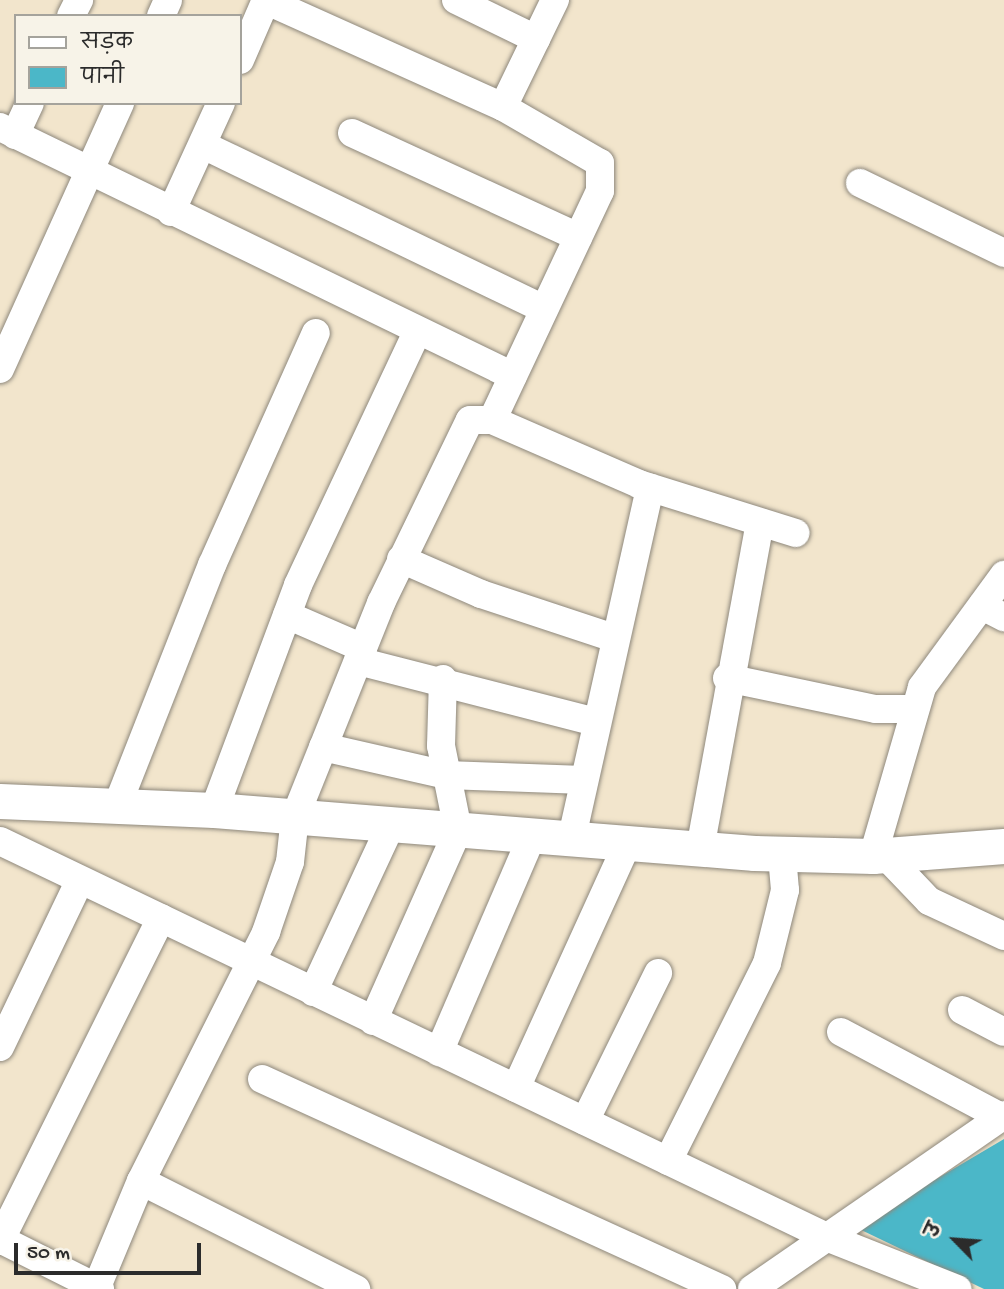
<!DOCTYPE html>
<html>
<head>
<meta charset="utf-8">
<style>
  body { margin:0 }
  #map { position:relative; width:1004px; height:1289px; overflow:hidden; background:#f2e5cc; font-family:"Gochi Hand","Playpen Sans Deva",sans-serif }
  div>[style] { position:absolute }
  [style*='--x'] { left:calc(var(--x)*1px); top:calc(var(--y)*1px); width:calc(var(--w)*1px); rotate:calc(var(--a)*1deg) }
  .water>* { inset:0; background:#4bb7c8 }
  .roads { filter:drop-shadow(0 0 2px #8e887c) drop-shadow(0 0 2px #8e887c) }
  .minor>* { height:28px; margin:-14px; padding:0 14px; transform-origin:14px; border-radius:14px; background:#fff }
  .tertiary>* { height:35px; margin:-17.5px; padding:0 17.5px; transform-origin:17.5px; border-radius:17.5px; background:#fff }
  span { translate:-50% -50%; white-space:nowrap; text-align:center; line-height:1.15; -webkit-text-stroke:5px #f7f3e8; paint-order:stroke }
  .legend { position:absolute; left:14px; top:14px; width:228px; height:91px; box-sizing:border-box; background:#f7f3e8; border:2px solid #a5a39c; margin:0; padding:9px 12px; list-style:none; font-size:21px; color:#2b2b2b }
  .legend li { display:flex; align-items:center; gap:14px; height:35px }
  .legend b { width:35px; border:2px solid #a5a39c }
  .north { position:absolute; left:920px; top:1205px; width:70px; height:70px; -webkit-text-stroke:5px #f7f3e8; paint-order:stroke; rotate:295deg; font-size:19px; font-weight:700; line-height:28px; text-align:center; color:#2b2b2b }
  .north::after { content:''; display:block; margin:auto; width:24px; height:32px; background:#2b2b2b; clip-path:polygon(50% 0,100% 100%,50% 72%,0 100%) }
  .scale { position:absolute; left:14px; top:1243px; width:187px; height:32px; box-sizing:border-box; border:4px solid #2b2b2b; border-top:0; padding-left:9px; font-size:21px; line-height:24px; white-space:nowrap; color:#2b2b2b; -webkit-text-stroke:5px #f7f3e8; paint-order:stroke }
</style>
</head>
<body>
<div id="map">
  <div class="water">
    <div style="clip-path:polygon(1004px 1139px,1004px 1289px,984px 1289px,855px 1227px)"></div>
  </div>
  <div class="roads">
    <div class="minor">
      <div style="--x:265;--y:0;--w:261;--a:24.2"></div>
      <div style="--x:503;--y:107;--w:112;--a:30"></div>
      <div style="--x:600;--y:163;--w:28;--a:90"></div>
      <div style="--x:600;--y:191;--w:253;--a:115.2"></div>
      <div style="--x:456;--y:0;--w:89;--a:26"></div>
      <div style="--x:71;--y:16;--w:18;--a:-63"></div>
      <div style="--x:161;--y:16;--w:17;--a:-66"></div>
      <div style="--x:240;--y:60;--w:65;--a:-66.6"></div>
      <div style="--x:503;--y:107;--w:119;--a:-64.1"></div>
      <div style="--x:0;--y:127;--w:570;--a:25.89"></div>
      <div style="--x:352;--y:133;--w:249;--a:24.7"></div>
      <div style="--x:15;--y:135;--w:35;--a:-65"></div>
      <div style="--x:203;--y:145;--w:378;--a:25.7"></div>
      <div style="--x:860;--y:183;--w:160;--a:25.9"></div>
      <div style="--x:171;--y:212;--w:120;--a:-65.4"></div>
      <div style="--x:0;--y:369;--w:292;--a:-65.7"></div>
      <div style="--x:401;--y:559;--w:87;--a:23.6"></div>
      <div style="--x:481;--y:594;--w:140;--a:18.3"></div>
      <div style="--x:982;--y:606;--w:25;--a:27"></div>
      <div style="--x:287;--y:615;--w:83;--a:23.5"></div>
      <div style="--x:358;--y:661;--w:245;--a:14.4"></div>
      <div style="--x:727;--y:678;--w:152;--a:11.8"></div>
      <div style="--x:876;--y:709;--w:38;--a:0"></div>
      <div style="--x:323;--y:747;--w:126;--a:12.8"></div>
      <div style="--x:446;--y:775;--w:138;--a:2.1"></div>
      <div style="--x:117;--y:806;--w:259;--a:-68.5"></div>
      <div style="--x:212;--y:565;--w:254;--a:-65.9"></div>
      <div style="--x:214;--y:810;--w:240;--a:-69.5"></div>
      <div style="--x:298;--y:585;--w:280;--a:-64.8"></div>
      <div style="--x:572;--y:837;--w:358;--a:-77.4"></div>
      <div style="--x:0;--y:841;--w:921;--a:25.59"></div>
      <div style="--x:831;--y:1239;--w:136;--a:21.6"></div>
      <div style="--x:700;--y:849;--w:332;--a:-79.6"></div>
      <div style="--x:873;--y:856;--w:176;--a:-73.8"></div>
      <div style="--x:922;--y:687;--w:139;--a:-53.8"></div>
      <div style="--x:886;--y:856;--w:62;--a:46.3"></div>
      <div style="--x:929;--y:901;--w:83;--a:25"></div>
      <div style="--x:313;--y:992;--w:184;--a:-65"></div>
      <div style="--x:962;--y:1010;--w:47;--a:27.6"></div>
      <div style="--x:373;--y:1021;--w:209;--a:-66"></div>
      <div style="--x:458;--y:830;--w:86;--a:-101.4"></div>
      <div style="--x:441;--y:746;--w:67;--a:-88.3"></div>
      <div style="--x:841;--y:1032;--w:181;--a:28"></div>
      <div style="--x:0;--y:1047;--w:185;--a:-64.4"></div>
      <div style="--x:439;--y:1052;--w:237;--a:-66.7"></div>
      <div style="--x:262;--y:1079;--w:506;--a:24.54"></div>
      <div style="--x:516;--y:1088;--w:270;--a:-65.5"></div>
      <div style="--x:585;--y:1121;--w:165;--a:-63.7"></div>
      <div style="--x:668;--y:1161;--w:221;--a:-63.4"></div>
      <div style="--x:767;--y:963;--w:75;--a:-76.1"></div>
      <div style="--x:785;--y:890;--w:37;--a:-95"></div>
      <div style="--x:141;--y:1181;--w:241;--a:26.7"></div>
      <div style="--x:0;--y:1239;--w:112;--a:26.6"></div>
      <div style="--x:0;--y:1241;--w:361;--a:-63.5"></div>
      <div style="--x:96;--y:1289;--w:117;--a:-67.4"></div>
      <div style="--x:141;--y:1181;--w:279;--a:-63.3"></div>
      <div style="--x:266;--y:932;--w:74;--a:-71.1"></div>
      <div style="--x:290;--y:862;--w:45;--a:-83.7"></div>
      <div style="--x:295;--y:817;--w:231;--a:-68.1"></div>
      <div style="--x:381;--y:603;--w:203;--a:-64.1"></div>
      <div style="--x:470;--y:420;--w:22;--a:0"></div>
      <div style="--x:492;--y:420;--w:160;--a:23.5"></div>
      <div style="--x:639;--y:484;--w:164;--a:17.4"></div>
      <div style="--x:752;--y:1289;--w:306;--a:-34.6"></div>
    </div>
    <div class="tertiary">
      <div style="--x:0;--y:801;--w:214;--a:2.4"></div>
      <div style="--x:214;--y:810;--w:542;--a:4.55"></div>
      <div style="--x:754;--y:853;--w:119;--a:1.4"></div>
      <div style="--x:873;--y:856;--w:131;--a:-4.4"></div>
    </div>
  </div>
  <ul class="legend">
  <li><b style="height:9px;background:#fff"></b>सड़क</li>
  <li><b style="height:19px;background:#4bb7c8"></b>पानी</li>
  </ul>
  <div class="north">उ</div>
  <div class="scale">50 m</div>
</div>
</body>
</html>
